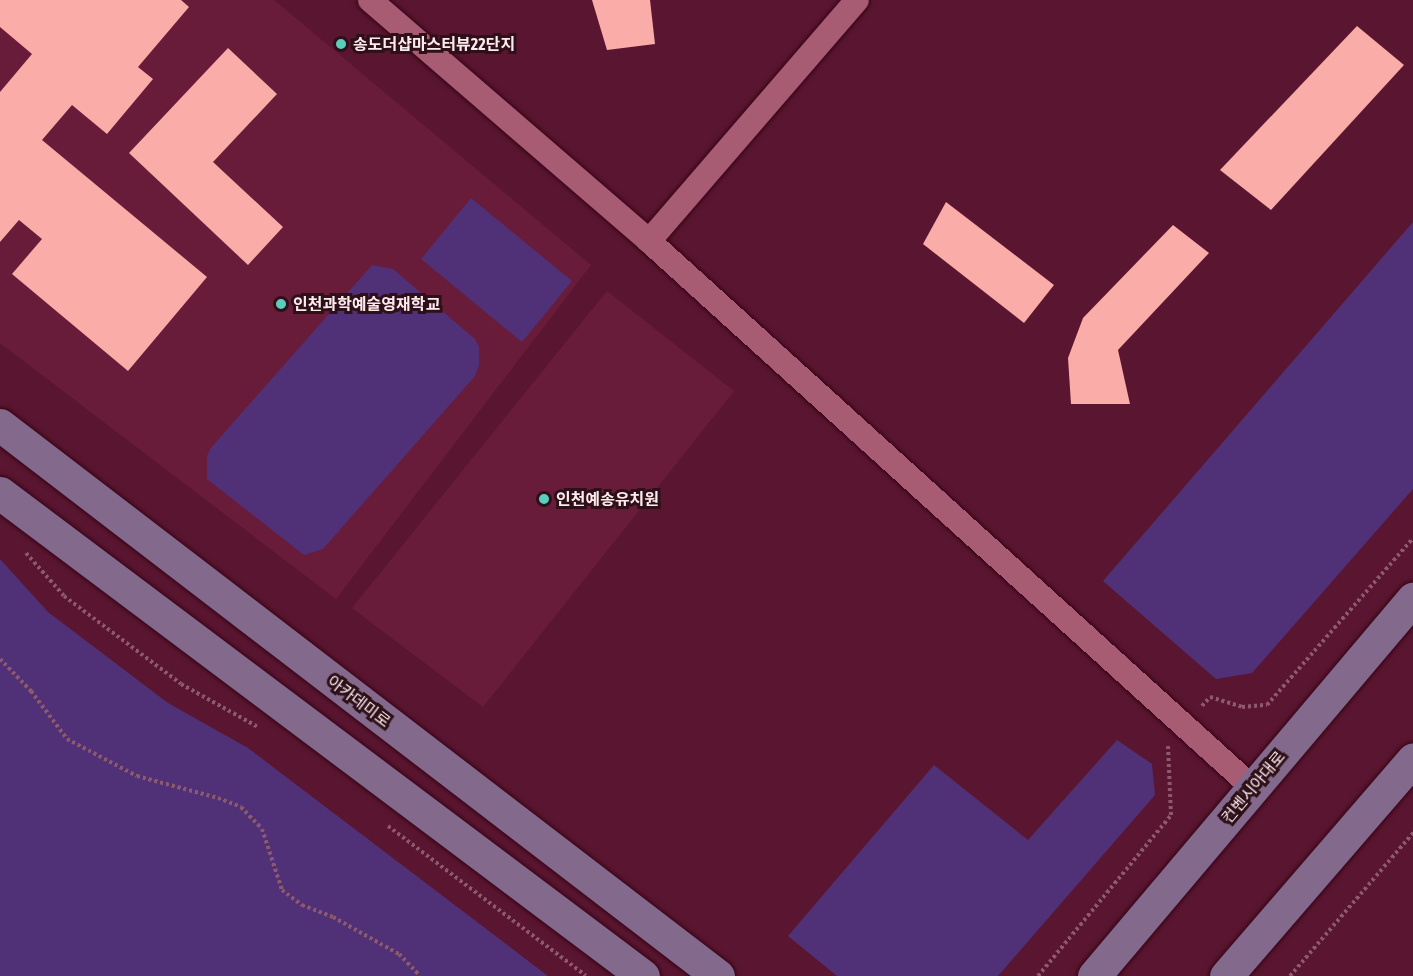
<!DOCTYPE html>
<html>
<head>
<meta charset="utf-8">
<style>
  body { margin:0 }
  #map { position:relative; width:1413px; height:976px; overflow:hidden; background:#5a1630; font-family:"Asap Condensed","Noto Sans KR",sans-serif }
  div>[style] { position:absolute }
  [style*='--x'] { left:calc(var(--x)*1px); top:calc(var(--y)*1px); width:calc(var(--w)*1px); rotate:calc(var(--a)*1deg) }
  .built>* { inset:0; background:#691c39 }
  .green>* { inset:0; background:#503077 }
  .building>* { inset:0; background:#faaca9 }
  .path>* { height:4px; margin-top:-2px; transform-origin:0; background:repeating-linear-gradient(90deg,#8d596c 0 3px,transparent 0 6px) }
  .roads { filter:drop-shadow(0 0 2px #370418) drop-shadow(0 0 2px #370418) }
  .minor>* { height:24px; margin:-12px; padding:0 12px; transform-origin:12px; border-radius:12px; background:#a85c73 }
  .secondary>* { height:33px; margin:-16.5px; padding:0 16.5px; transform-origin:16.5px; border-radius:16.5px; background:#83698b }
  .dots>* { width:16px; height:16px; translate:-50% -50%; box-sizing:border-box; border:3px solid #2e1019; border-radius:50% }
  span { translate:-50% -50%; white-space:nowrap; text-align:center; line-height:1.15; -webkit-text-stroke:6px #2e1019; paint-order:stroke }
  .poi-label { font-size:16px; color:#fceaee; font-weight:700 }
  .left { translate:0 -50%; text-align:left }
  .street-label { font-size:16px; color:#fceaee }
</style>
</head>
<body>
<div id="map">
  <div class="built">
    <div style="clip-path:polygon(0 0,274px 0,591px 265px,336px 599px,0 343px)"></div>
    <div style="clip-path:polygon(607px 291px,734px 391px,483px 707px,352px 608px)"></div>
  </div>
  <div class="green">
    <div style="clip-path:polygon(471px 198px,572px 281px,522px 342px,421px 259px)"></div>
    <div style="clip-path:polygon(1413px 222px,1413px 489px,1252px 673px,1216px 679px,1103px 581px)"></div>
    <div style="clip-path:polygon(372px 265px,393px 269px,475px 339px,479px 347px,479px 365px,475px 376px,323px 549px,304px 555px,207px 479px,207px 456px,210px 449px)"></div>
    <div style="clip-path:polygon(0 559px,48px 612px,168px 703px,248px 748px,548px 976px,0 976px)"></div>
    <div style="clip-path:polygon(1117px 740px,1152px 764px,1155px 795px,998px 976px,837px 976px,788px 936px,934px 765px,1028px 840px)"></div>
  </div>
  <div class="building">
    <div style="clip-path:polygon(0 0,181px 0,189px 7px,138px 67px,153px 79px,107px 134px,72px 105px,42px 140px,207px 277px,128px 371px,12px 274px,42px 239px,19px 220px,0 242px,0 92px,32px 54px,0 27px)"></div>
    <div style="clip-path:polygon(592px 0,650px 0,655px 44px,607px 50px)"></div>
    <div style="clip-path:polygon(1357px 26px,1404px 65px,1271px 210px,1220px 170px)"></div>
    <div style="clip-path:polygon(228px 48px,277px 94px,213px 162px,283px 227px,248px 265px,129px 153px)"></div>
    <div style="clip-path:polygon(946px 202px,1054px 285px,1024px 323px,923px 244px)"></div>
    <div style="clip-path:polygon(1173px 225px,1209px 253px,1118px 350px,1130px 404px,1071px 404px,1068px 358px,1083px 318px)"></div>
  </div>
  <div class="path">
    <div style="--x:26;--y:553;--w:57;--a:48.5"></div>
    <div style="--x:64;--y:596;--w:146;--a:36.9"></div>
    <div style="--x:181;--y:684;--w:88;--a:29.2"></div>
    <div style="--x:0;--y:659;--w:45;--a:45.9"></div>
    <div style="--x:31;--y:691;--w:60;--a:53.1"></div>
    <div style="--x:67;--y:739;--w:79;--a:27.9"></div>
    <div style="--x:137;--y:776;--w:84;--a:15.2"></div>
    <div style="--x:218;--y:798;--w:25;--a:21"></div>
    <div style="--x:241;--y:807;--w:30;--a:46"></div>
    <div style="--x:262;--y:829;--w:64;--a:71.8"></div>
    <div style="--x:282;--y:890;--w:25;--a:37"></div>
    <div style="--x:302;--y:905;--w:33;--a:21"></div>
    <div style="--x:333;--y:917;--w:76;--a:29.3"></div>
    <div style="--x:399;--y:954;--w:30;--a:46"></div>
    <div style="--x:1202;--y:706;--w:12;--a:-48"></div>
    <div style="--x:1210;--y:697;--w:34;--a:17"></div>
    <div style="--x:1242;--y:707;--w:25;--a:-5"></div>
    <div style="--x:1267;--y:705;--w:222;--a:-48.8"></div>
    <div style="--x:388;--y:826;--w:248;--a:37.1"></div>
    <div style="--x:1038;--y:976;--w:209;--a:-50.4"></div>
    <div style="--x:1171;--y:815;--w:69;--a:-92.5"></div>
    <div style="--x:1290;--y:976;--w:189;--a:-49.3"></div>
  </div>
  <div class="roads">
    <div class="minor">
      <div style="--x:370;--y:0;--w:369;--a:40.8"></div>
      <div style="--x:649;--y:241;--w:813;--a:42.16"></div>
      <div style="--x:649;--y:241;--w:318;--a:-49.2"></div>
    </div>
    <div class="secondary">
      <div style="--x:0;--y:425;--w:905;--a:37.5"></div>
      <div style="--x:0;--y:493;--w:804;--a:36.91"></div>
      <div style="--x:1094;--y:976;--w:494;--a:-49.8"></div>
      <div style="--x:1226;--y:976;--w:286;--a:-49.2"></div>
    </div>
  </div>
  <div class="dots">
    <div style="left:341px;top:44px;background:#5acebc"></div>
    <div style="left:281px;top:304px;background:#5acebc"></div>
    <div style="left:544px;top:499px;background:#5acebc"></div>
  </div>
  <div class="poi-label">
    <span class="left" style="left:353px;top:44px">송도더샵마스터뷰22단지</span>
    <span class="left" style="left:293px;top:304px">인천과학예술영재학교</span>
    <span class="left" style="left:556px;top:499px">인천예송유치원</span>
  </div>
  <div class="street-label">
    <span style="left:359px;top:701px;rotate:37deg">아카데미로</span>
    <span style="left:1253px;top:787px;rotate:-50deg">컨벤시아대로</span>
  </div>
</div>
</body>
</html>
